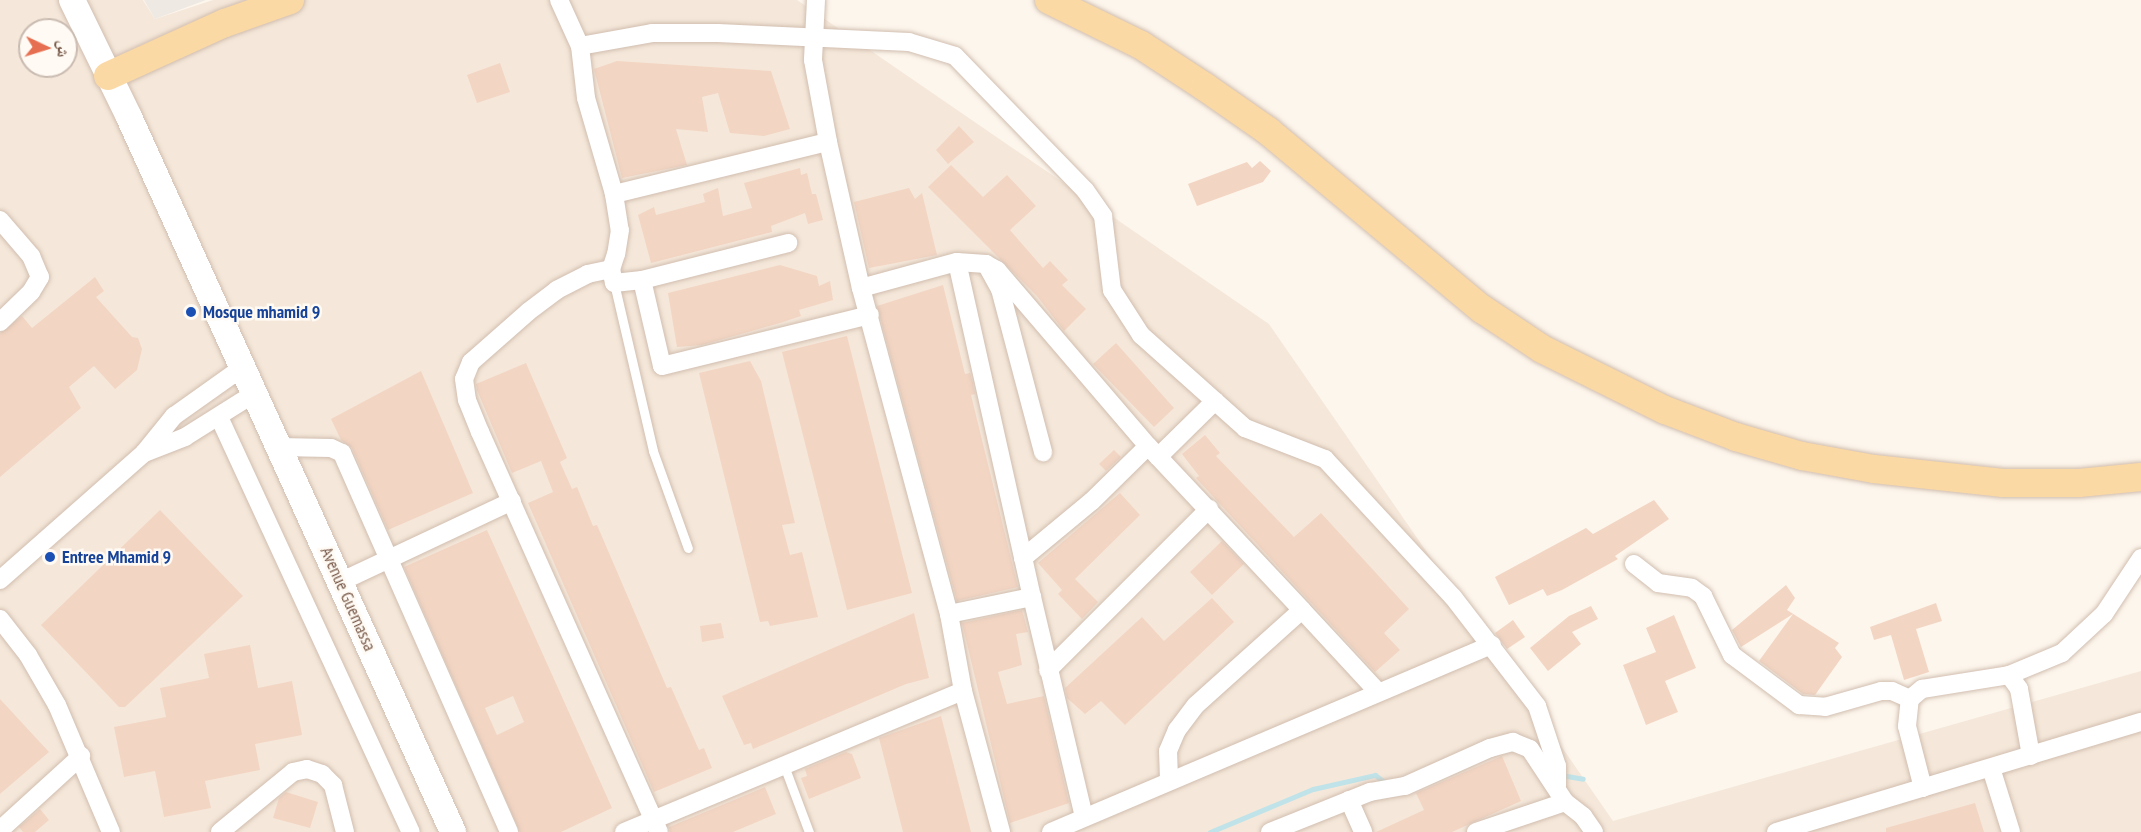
<!DOCTYPE html>
<html>
<head>
<meta charset="utf-8">
<style>
  body { margin:0 }
  #map { position:relative; width:2141px; height:832px; overflow:hidden; background:#fdf6ec; font-family:"PT Sans Narrow","Noto Naskh Arabic",sans-serif }
  div>[style] { position:absolute }
  [style*='--x'] { left:calc(var(--x)*1px); top:calc(var(--y)*1px); width:calc(var(--w)*1px); rotate:calc(var(--a)*1deg) }
  .residential>* { inset:0; background:#f5e8da }
  .industrial>* { inset:0; background:#efe9e4 }
  .stream>* { height:5px; margin:-2.5px; padding:0 2.5px; transform-origin:2.5px; border-radius:2.5px; background:#bfe3e8 }
  .building>* { inset:0; background:#f3d5c3 }
  .roads { filter:drop-shadow(0 0 2px #d1beb0) drop-shadow(0 0 2px #d1beb0) }
  .lane>* { height:9px; margin:-4.5px; padding:0 4.5px; transform-origin:4.5px; border-radius:4.5px; background:#fff }
  .street>* { height:18px; margin:-9px; padding:0 9px; transform-origin:9px; border-radius:9px; background:#fff }
  .secondary>* { height:26px; margin:-13px; padding:0 13px; transform-origin:13px; border-radius:13px; background:#fff }
  .primary>* { height:28px; margin:-14px; padding:0 14px; transform-origin:14px; border-radius:14px; background:#fbd9a5 }
  .dots>* { width:16px; height:16px; translate:-50% -50%; box-sizing:border-box; border:3px solid #fffaf3; border-radius:50% }
  span { translate:-50% -50%; white-space:nowrap; text-align:center; line-height:1.15; -webkit-text-stroke:5px #fffaf3; paint-order:stroke }
  .transit-label { font-size:18px; color:#164399; font-weight:700 }
  .left { translate:0 -50%; text-align:left }
  .street-label { font-size:18px; color:#7a5c4d }
  .north { position:absolute; left:18px; top:18px; width:60px; height:60px; box-sizing:border-box; background:#fffaf3; border:2px solid #cabbb1; border-radius:50%; rotate:94deg; font-size:16px; font-weight:700; line-height:24px; text-align:center; color:#7a5c4d }
  .north::after { content:''; display:block; margin:auto; width:21px; height:27px; background:#e76f51; clip-path:polygon(50% 0,100% 100%,50% 72%,0 100%) }
</style>
</head>
<body>
<div id="map">
  <div class="residential">
    <div style="clip-path:polygon(evenodd,0 0,143px 0,155px 19px,213px 0,797px 0,1269px 324px,1613px 821px,2141px 671px,2141px 832px,0 832px,0 0,30px 30px,66px 30px,66px 66px,30px 66px,30px 30px)"></div>
  </div>
  <div class="industrial">
    <div style="clip-path:polygon(144px 0,206px 0,155px 19px)"></div>
  </div>
  <div class="stream">
    <div style="--x:1561;--y:775;--w:22;--a:10"></div>
    <div style="--x:1210;--y:832;--w:112;--a:-22.7"></div>
    <div style="--x:1313;--y:789;--w:64;--a:-12.7"></div>
    <div style="--x:1375;--y:775;--w:15;--a:37"></div>
  </div>
  <div class="building">
    <div style="clip-path:polygon(617px 61px,771px 71px,790px 129px,764px 136px,730px 133px,718px 93px,702px 97px,708px 132px,676px 129px,687px 165px,622px 178px,594px 69px)"></div>
    <div style="clip-path:polygon(500px 63px,510px 92px,477px 103px,467px 75px)"></div>
    <div style="clip-path:polygon(959px 126px,974px 142px,948px 164px,936px 150px)"></div>
    <div style="clip-path:polygon(1260px 161px,1271px 171px,1263px 182px,1197px 206px,1188px 184px,1247px 162px,1252px 168px)"></div>
    <div style="clip-path:polygon(951px 165px,983px 197px,1007px 175px,1036px 206px,1010px 230px,1043px 268px,1050px 261px,1068px 280px,1062px 285px,1086px 309px,1064px 331px,1037px 296px,928px 187px)"></div>
    <div style="clip-path:polygon(800px 168px,801px 175px,807px 173px,812px 194px,816px 194px,823px 220px,808px 224px,805px 213px,771px 226px,772px 232px,651px 263px,638px 215px,654px 207px,656px 215px,705px 202px,703px 194px,718px 188px,723px 216px,752px 208px,744px 183px)"></div>
    <div style="clip-path:polygon(909px 188px,915px 199px,922px 193px,937px 255px,869px 268px,854px 202px)"></div>
    <div style="clip-path:polygon(780px 265px,817px 276px,819px 286px,830px 281px,833px 300px,799px 310px,801px 316px,780px 323px,702px 345px,677px 347px,668px 293px)"></div>
    <div style="clip-path:polygon(95px 277px,104px 291px,96px 297px,132px 337px,138px 338px,142px 349px,137px 370px,115px 389px,94px 366px,69px 387px,81px 408px,0 477px,0 333px,22px 316px,32px 328px)"></div>
    <div style="clip-path:polygon(943px 285px,965px 374px,970px 373px,973px 383px,975px 394px,971px 395px,1018px 587px,957px 601px,877px 306px)"></div>
    <div style="clip-path:polygon(847px 336px,912px 593px,847px 610px,782px 352px)"></div>
    <div style="clip-path:polygon(1116px 343px,1174px 408px,1154px 427px,1093px 364px)"></div>
    <div style="clip-path:polygon(750px 361px,761px 381px,795px 523px,782px 525px,790px 555px,802px 552px,818px 617px,770px 626px,768px 621px,760px 622px,758px 614px,699px 373px)"></div>
    <div style="clip-path:polygon(526px 363px,567px 458px,560px 462px,572px 489px,577px 487px,593px 526px,597px 525px,667px 688px,671px 687px,699px 750px,704px 748px,712px 768px,654px 792px,528px 503px,553px 492px,541px 461px,512px 473px,477px 390px,476px 384px)"></div>
    <div style="clip-path:polygon(421px 371px,473px 493px,388px 530px,352px 448px,341px 440px,331px 419px)"></div>
    <div style="clip-path:polygon(1205px 435px,1220px 453px,1216px 456px,1294px 537px,1321px 513px,1409px 609px,1384px 633px,1400px 650px,1375px 672px,1196px 478px,1199px 476px,1182px 454px)"></div>
    <div style="clip-path:polygon(1114px 450px,1121px 457px,1106px 471px,1099px 464px)"></div>
    <div style="clip-path:polygon(1120px 493px,1140px 515px,1075px 579px,1098px 602px,1082px 619px,1058px 594px,1062px 590px,1038px 563px)"></div>
    <div style="clip-path:polygon(1654px 500px,1669px 519px,1615px 556px,1618px 559px,1562px 590px,1547px 596px,1543px 589px,1509px 605px,1495px 577px,1586px 528px,1593px 534px)"></div>
    <div style="clip-path:polygon(160px 510px,243px 596px,125px 707px,119px 707px,41px 625px)"></div>
    <div style="clip-path:polygon(evenodd,487px 530px,612px 808px,561px 832px,520px 832px,404px 567px,487px 530px,513px 696px,524px 722px,497px 735px,485px 708px,513px 696px)"></div>
    <div style="clip-path:polygon(1222px 541px,1244px 564px,1212px 595px,1190px 572px)"></div>
    <div style="clip-path:polygon(1786px 585px,1795px 598px,1787px 610px,1839px 643px,1835px 648px,1842px 657px,1815px 695px,1803px 694px,1759px 661px,1793px 614px,1741px 647px,1732px 630px)"></div>
    <div style="clip-path:polygon(1212px 598px,1234px 622px,1125px 725px,1101px 701px,1085px 714px,1067px 698px,1065px 688px,1142px 617px,1164px 641px)"></div>
    <div style="clip-path:polygon(1936px 603px,1942px 621px,1916px 629px,1929px 672px,1904px 680px,1891px 635px,1874px 640px,1870px 627px)"></div>
    <div style="clip-path:polygon(1591px 606px,1598px 619px,1572px 632px,1581px 644px,1548px 671px,1530px 648px,1569px 616px)"></div>
    <div style="clip-path:polygon(1022px 610px,1028px 632px,1016px 634px,1022px 665px,998px 672px,1007px 704px,1044px 696px,1069px 803px,1010px 823px,962px 623px)"></div>
    <div style="clip-path:polygon(914px 613px,929px 678px,906px 684px,753px 749px,751px 743px,744px 745px,722px 696px)"></div>
    <div style="clip-path:polygon(1674px 615px,1696px 668px,1665px 681px,1678px 712px,1646px 725px,1623px 665px,1656px 652px,1646px 628px)"></div>
    <div style="clip-path:polygon(1513px 620px,1525px 637px,1507px 649px,1495px 633px)"></div>
    <div style="clip-path:polygon(721px 623px,724px 638px,702px 642px,700px 626px)"></div>
    <div style="clip-path:polygon(250px 645px,258px 688px,292px 681px,302px 735px,255px 744px,260px 770px,205px 781px,211px 808px,164px 817px,155px 771px,124px 777px,114px 727px,166px 717px,160px 688px,209px 678px,204px 654px)"></div>
    <div style="clip-path:polygon(0 699px,49px 752px,0 794px)"></div>
    <div style="clip-path:polygon(941px 716px,971px 832px,903px 832px,879px 738px)"></div>
    <div style="clip-path:polygon(846px 752px,852px 754px,861px 778px,809px 799px,801px 778px,807px 776px,805px 769px)"></div>
    <div style="clip-path:polygon(1502px 756px,1521px 801px,1452px 832px,1376px 832px,1424px 810px,1416px 793px)"></div>
    <div style="clip-path:polygon(765px 787px,776px 814px,733px 832px,670px 832px,669px 827px)"></div>
    <div style="clip-path:polygon(286px 792px,318px 802px,310px 828px,273px 818px,279px 798px)"></div>
    <div style="clip-path:polygon(1975px 803px,1984px 832px,1886px 832px,1886px 828px)"></div>
    <div style="clip-path:polygon(40px 809px,49px 820px,35px 832px,23px 832px,19px 827px)"></div>
  </div>
  <div class="roads">
    <div class="lane">
      <div style="--x:614;--y:283;--w:172;--a:76.9"></div>
      <div style="--x:653;--y:451;--w:103;--a:70.2"></div>
      <div style="--x:783;--y:763;--w:74;--a:69.4"></div>
    </div>
    <div class="street">
      <div style="--x:559;--y:0;--w:51;--a:65.5"></div>
      <div style="--x:580;--y:46;--w:52;--a:83.4"></div>
      <div style="--x:586;--y:98;--w:100;--a:73.7"></div>
      <div style="--x:614;--y:194;--w:36;--a:81"></div>
      <div style="--x:620;--y:230;--w:24;--a:99"></div>
      <div style="--x:616;--y:254;--w:16;--a:108"></div>
      <div style="--x:611;--y:269;--w:24;--a:168"></div>
      <div style="--x:588;--y:274;--w:35;--a:153"></div>
      <div style="--x:557;--y:290;--w:36;--a:143"></div>
      <div style="--x:528;--y:312;--w:76;--a:138.7"></div>
      <div style="--x:471;--y:362;--w:18;--a:112"></div>
      <div style="--x:464;--y:379;--w:21;--a:82"></div>
      <div style="--x:467;--y:400;--w:35;--a:68"></div>
      <div style="--x:480;--y:432;--w:438;--a:65.9"></div>
      <div style="--x:816;--y:0;--w:60;--a:92.9"></div>
      <div style="--x:813;--y:60;--w:83;--a:79.6"></div>
      <div style="--x:828;--y:142;--w:150;--a:77.3"></div>
      <div style="--x:861;--y:288;--w:338;--a:74.9"></div>
      <div style="--x:949;--y:614;--w:78;--a:79.7"></div>
      <div style="--x:963;--y:691;--w:146;--a:74.9"></div>
      <div style="--x:580;--y:46;--w:73;--a:-10.2"></div>
      <div style="--x:652;--y:33;--w:66;--a:0"></div>
      <div style="--x:718;--y:33;--w:191;--a:2.7"></div>
      <div style="--x:909;--y:42;--w:48;--a:16.9"></div>
      <div style="--x:955;--y:56;--w:187;--a:45.9"></div>
      <div style="--x:1085;--y:190;--w:32;--a:55"></div>
      <div style="--x:1103;--y:216;--w:75;--a:83.1"></div>
      <div style="--x:1112;--y:290;--w:54;--a:57.2"></div>
      <div style="--x:1141;--y:335;--w:140;--a:41.8"></div>
      <div style="--x:1245;--y:428;--w:86;--a:21.2"></div>
      <div style="--x:1325;--y:459;--w:188;--a:47.2"></div>
      <div style="--x:1453;--y:597;--w:138;--a:52.4"></div>
      <div style="--x:1537;--y:706;--w:63;--a:71.6"></div>
      <div style="--x:1557;--y:766;--w:20;--a:90"></div>
      <div style="--x:614;--y:194;--w:220;--a:-13.7"></div>
      <div style="--x:0;--y:220;--w:48;--a:49.3"></div>
      <div style="--x:31;--y:256;--w:23;--a:67"></div>
      <div style="--x:40;--y:277;--w:17;--a:121"></div>
      <div style="--x:31;--y:292;--w:43;--a:135.9"></div>
      <div style="--x:957;--y:262;--w:343;--a:77.4"></div>
      <div style="--x:986;--y:264;--w:13;--a:29"></div>
      <div style="--x:997;--y:270;--w:232;--a:49.4"></div>
      <div style="--x:1148;--y:446;--w:225;--a:46.8"></div>
      <div style="--x:611;--y:269;--w:14;--a:78"></div>
      <div style="--x:614;--y:283;--w:28;--a:-6"></div>
      <div style="--x:642;--y:280;--w:151;--a:-14.2"></div>
      <div style="--x:642;--y:280;--w:88;--a:76.9"></div>
      <div style="--x:662;--y:366;--w:214;--a:-13.8"></div>
      <div style="--x:861;--y:288;--w:99;--a:-15.2"></div>
      <div style="--x:957;--y:262;--w:29;--a:4"></div>
      <div style="--x:986;--y:264;--w:29;--a:61"></div>
      <div style="--x:1000;--y:289;--w:169;--a:75.2"></div>
      <div style="--x:219;--y:417;--w:457;--a:65.2"></div>
      <div style="--x:279;--y:447;--w:52;--a:1.1"></div>
      <div style="--x:331;--y:448;--w:12;--a:24"></div>
      <div style="--x:342;--y:453;--w:414;--a:66.2"></div>
      <div style="--x:144;--y:453;--w:44;--a:-21.3"></div>
      <div style="--x:185;--y:437;--w:83;--a:-32.2"></div>
      <div style="--x:1158;--y:457;--w:80;--a:-44.5"></div>
      <div style="--x:1023;--y:558;--w:89;--a:-39.6"></div>
      <div style="--x:1092;--y:501;--w:78;--a:-44.5"></div>
      <div style="--x:1634;--y:564;--w:31;--a:38"></div>
      <div style="--x:1658;--y:583;--w:34;--a:8"></div>
      <div style="--x:1692;--y:588;--w:14;--a:36"></div>
      <div style="--x:1703;--y:596;--w:66;--a:63.8"></div>
      <div style="--x:1732;--y:655;--w:84;--a:36.7"></div>
      <div style="--x:1799;--y:705;--w:26;--a:4"></div>
      <div style="--x:1825;--y:707;--w:58;--a:-15.9"></div>
      <div style="--x:1881;--y:691;--w:11;--a:0"></div>
      <div style="--x:1892;--y:691;--w:20;--a:24"></div>
      <div style="--x:0;--y:580;--w:192;--a:-41.4"></div>
      <div style="--x:144;--y:453;--w:48;--a:-51"></div>
      <div style="--x:174;--y:416;--w:85;--a:-35.4"></div>
      <div style="--x:340;--y:582;--w:190;--a:-25.2"></div>
      <div style="--x:949;--y:614;--w:85;--a:-11.6"></div>
      <div style="--x:1032;--y:597;--w:226;--a:76.7"></div>
      <div style="--x:0;--y:619;--w:46;--a:52.1"></div>
      <div style="--x:28;--y:655;--w:58;--a:59.9"></div>
      <div style="--x:57;--y:705;--w:138;--a:67"></div>
      <div style="--x:1048;--y:670;--w:228;--a:-45"></div>
      <div style="--x:2009;--y:675;--w:17;--a:54"></div>
      <div style="--x:2019;--y:689;--w:68;--a:79.8"></div>
      <div style="--x:1991;--y:768;--w:67;--a:72.6"></div>
      <div style="--x:1169;--y:779;--w:28;--a:-92"></div>
      <div style="--x:1168;--y:751;--w:23;--a:-67"></div>
      <div style="--x:1177;--y:730;--w:31;--a:-53"></div>
      <div style="--x:1196;--y:705;--w:142;--a:-41.9"></div>
      <div style="--x:1302;--y:610;--w:112;--a:47.2"></div>
      <div style="--x:1923;--y:788;--w:64;--a:-104.5"></div>
      <div style="--x:1907;--y:726;--w:27;--a:-84"></div>
      <div style="--x:1910;--y:699;--w:16;--a:-40"></div>
      <div style="--x:1922;--y:689;--w:88;--a:-9.1"></div>
      <div style="--x:2009;--y:675;--w:57;--a:-22.5"></div>
      <div style="--x:2062;--y:653;--w:57;--a:-42.9"></div>
      <div style="--x:2104;--y:614;--w:67;--a:-56.5"></div>
      <div style="--x:1349;--y:800;--w:35;--a:66"></div>
      <div style="--x:0;--y:830;--w:110;--a:-42.4"></div>
      <div style="--x:220;--y:832;--w:94;--a:-39.4"></div>
      <div style="--x:293;--y:772;--w:14;--a:-12"></div>
      <div style="--x:307;--y:769;--w:16;--a:18"></div>
      <div style="--x:322;--y:774;--w:16;--a:45"></div>
      <div style="--x:333;--y:785;--w:49;--a:75.7"></div>
      <div style="--x:624;--y:832;--w:367;--a:-22.6"></div>
      <div style="--x:1051;--y:832;--w:479;--a:-23"></div>
      <div style="--x:1270;--y:832;--w:108;--a:-21.8"></div>
      <div style="--x:1370;--y:792;--w:36;--a:-10"></div>
      <div style="--x:1405;--y:786;--w:93;--a:-24.1"></div>
      <div style="--x:1490;--y:748;--w:24;--a:-15"></div>
      <div style="--x:1513;--y:742;--w:18;--a:22"></div>
      <div style="--x:1530;--y:749;--w:64;--a:56.6"></div>
      <div style="--x:1476;--y:832;--w:94;--a:-18.6"></div>
      <div style="--x:1565;--y:802;--w:23;--a:38"></div>
      <div style="--x:1583;--y:816;--w:19;--a:55"></div>
      <div style="--x:1776;--y:832;--w:381;--a:-16.8"></div>
    </div>
    <div class="secondary">
      <div style="--x:72;--y:0;--w:130;--a:64"></div>
      <div style="--x:129;--y:117;--w:785;--a:65.62"></div>
    </div>
    <div class="primary">
      <div style="--x:1049;--y:0;--w:102;--a:26.1"></div>
      <div style="--x:1141;--y:45;--w:77;--a:33.3"></div>
      <div style="--x:1205;--y:87;--w:77;--a:34.9"></div>
      <div style="--x:1268;--y:131;--w:278;--a:39.8"></div>
      <div style="--x:1482;--y:309;--w:72;--a:33.7"></div>
      <div style="--x:1542;--y:349;--w:137;--a:26.4"></div>
      <div style="--x:1665;--y:410;--w:76;--a:20.8"></div>
      <div style="--x:1736;--y:437;--w:69;--a:16.1"></div>
      <div style="--x:1802;--y:456;--w:73;--a:10.2"></div>
      <div style="--x:1874;--y:469;--w:130;--a:6.2"></div>
      <div style="--x:2003;--y:483;--w:76;--a:0"></div>
      <div style="--x:2079;--y:483;--w:62;--a:-5.5"></div>
      <div style="--x:108;--y:76;--w:128;--a:-24.4"></div>
      <div style="--x:225;--y:23;--w:69;--a:-19.5"></div>
    </div>
  </div>
  <div class="dots">
    <div style="left:191px;top:312px;background:#1a4fb4"></div>
    <div style="left:50px;top:557px;background:#1a4fb4"></div>
  </div>
  <div class="transit-label">
    <span class="left" style="left:203px;top:312px">Mosque mhamid 9</span>
    <span class="left" style="left:62px;top:557px">Entree Mhamid 9</span>
  </div>
  <div class="street-label">
    <span style="left:348px;top:599px;rotate:66deg">Avenue Guemassa</span>
  </div>
  <div class="north">ش</div>
</div>
</body>
</html>
